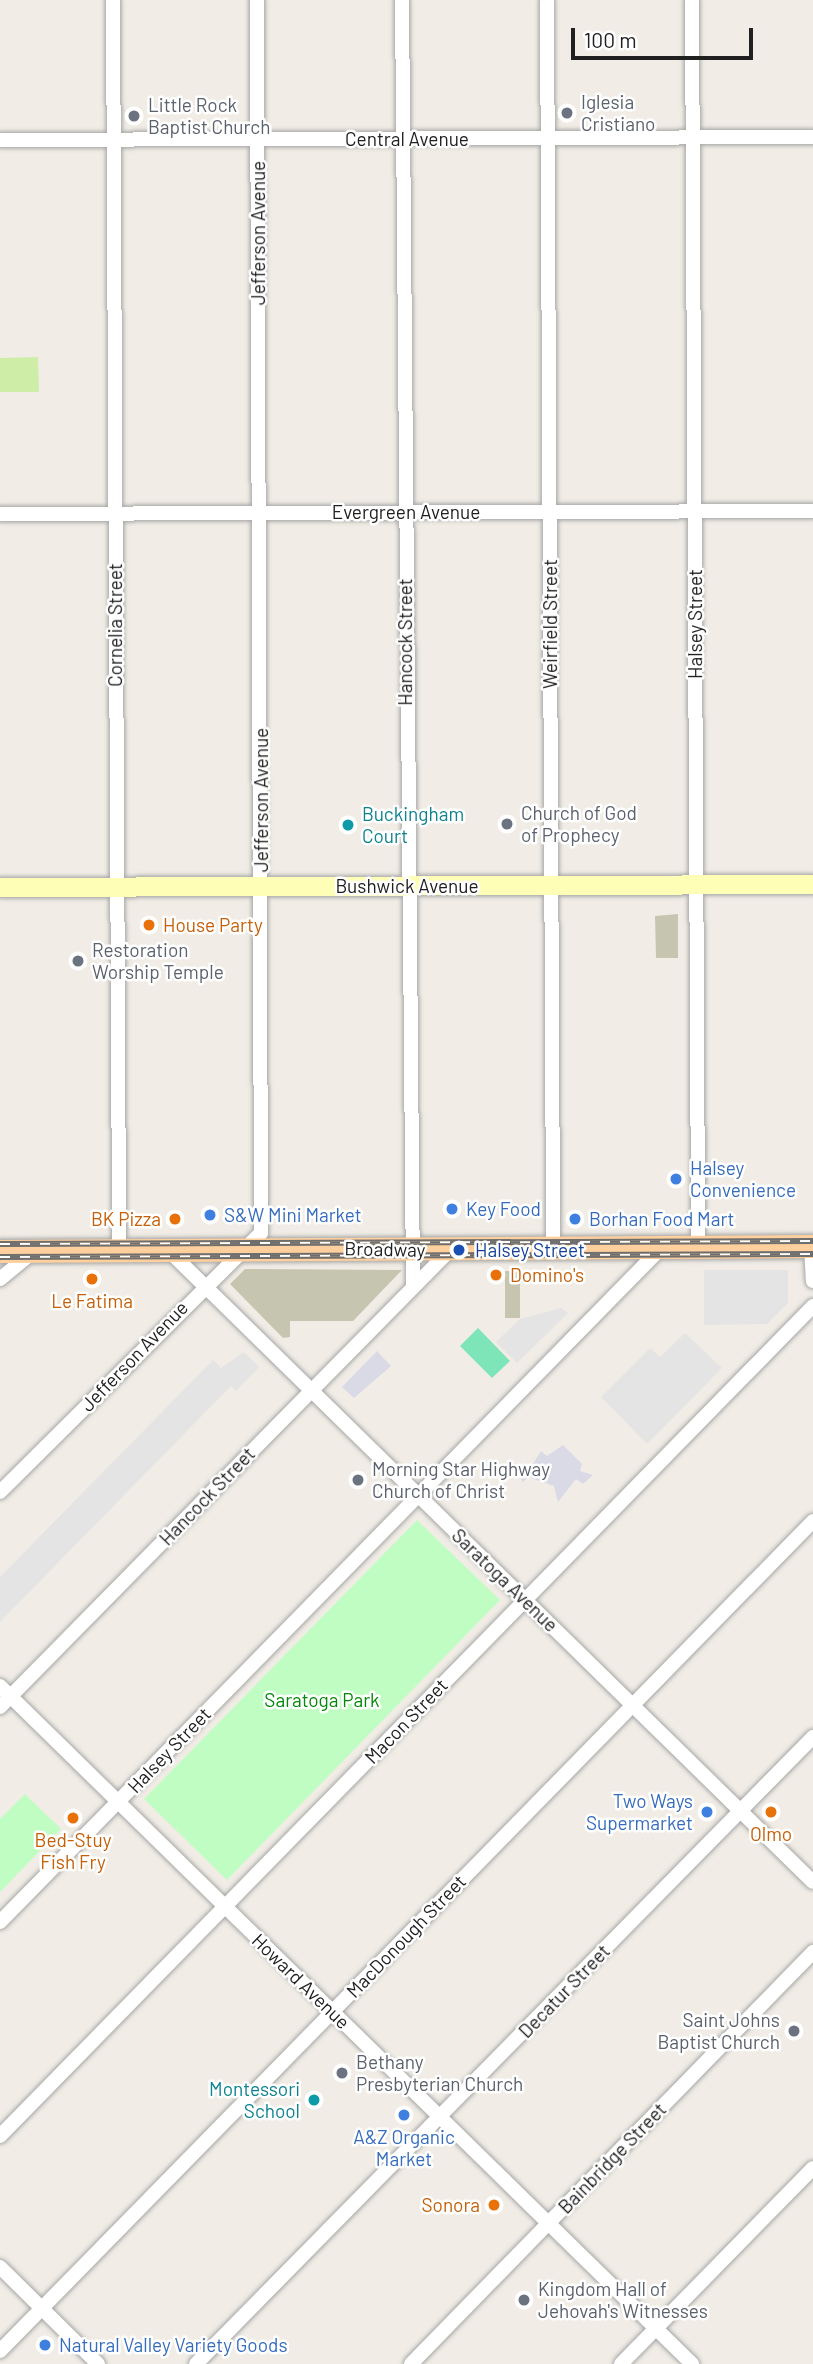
<!DOCTYPE html>
<html>
<head>
<meta charset="utf-8">
<style>
  body { margin:0 }
  #map { position:relative; width:813px; height:2364px; overflow:hidden; background:#f1ede6; font-family:Barlow,sans-serif }
  div>[style] { position:absolute }
  [style*='--x'] { left:calc(var(--x)*1px); top:calc(var(--y)*1px); width:calc(var(--w)*1px); rotate:calc(var(--a)*1deg) }
  .construction>* { inset:0; background:#c6c5b0 }
  .grass>* { inset:0; background:#ceeea8 }
  .park>* { inset:0; background:#c0fdc2 }
  .pitch>* { inset:0; background:#7ee5b8 }
  .parking>* { inset:0; background:#e4e4e4 }
  .plaza>* { inset:0; background:#dadae7 }
  .roads { filter:drop-shadow(0 0 2px #a7a7a7) drop-shadow(0 0 2px #a7a7a7) }
  .minor>* { height:14px; margin:-7px; padding:0 7px; transform-origin:7px; border-radius:7px; background:#fff }
  .secondary>* { height:19px; margin:-9.5px; padding:0 9.5px; transform-origin:9.5px; border-radius:9.5px; background:#fefeb7 }
  .primary>* { height:23px; margin:-11.5px; padding:0 11.5px; transform-origin:11.5px; border-radius:11.5px; background:#ffd09d }
  .rail>* { height:6px; margin-top:-3px; transform-origin:0; background:repeating-linear-gradient(90deg,#fff 0 10px,#6e6e6e 0 20px); box-sizing:border-box; border-block:2px solid #6e6e6e }
  .dots>* { width:19px; height:19px; translate:-50% -50%; box-sizing:border-box; border:4px solid #fff; border-radius:50% }
  span { translate:-50% -50%; white-space:nowrap; text-align:center; line-height:1.15; -webkit-text-stroke:5px #fff; paint-order:stroke }
  .worship-label { font-size:19px; color:#5b616d }
  .left { translate:0 -50%; text-align:left }
  .right { translate:-100% -50%; text-align:right }
  .street-label { font-size:19px; color:#202020 }
  .culture-label { font-size:19px; color:#0d838f }
  .food-label { font-size:19px; color:#c56008 }
  .shop-label { font-size:19px; color:#366cbe }
  .transit-label { font-size:19px; color:#164399 }
  .park-label { font-size:19px; color:#048808 }
  .scale { position:absolute; left:571px; top:28px; width:182px; height:32px; box-sizing:border-box; border:4px solid #202020; border-top:0; padding-left:9px; font-size:21px; line-height:24px; white-space:nowrap; color:#202020; -webkit-text-stroke:5px #fff; paint-order:stroke }
</style>
</head>
<body>
<div id="map">
  <div class="construction">
    <div style="clip-path:polygon(678px 914px,678px 958px,656px 958px,655px 916px)"></div>
    <div style="clip-path:polygon(245px 1269px,402px 1270px,353px 1321px,290px 1321px,290px 1337px,283px 1338px,230px 1284px)"></div>
    <div style="clip-path:polygon(505px 1271px,520px 1271px,520px 1318px,505px 1318px)"></div>
  </div>
  <div class="grass">
    <div style="clip-path:polygon(38px 357px,39px 392px,0 392px,0 358px)"></div>
  </div>
  <div class="park">
    <div style="clip-path:polygon(417px 1520px,500px 1600px,227px 1880px,144px 1799px)"></div>
    <div style="clip-path:polygon(25px 1794px,61px 1829px,0 1892px,0 1819px)"></div>
  </div>
  <div class="pitch">
    <div style="clip-path:polygon(478px 1328px,510px 1361px,492px 1378px,460px 1346px)"></div>
  </div>
  <div class="parking">
    <div style="clip-path:polygon(704px 1270px,788px 1270px,788px 1303px,767px 1324px,704px 1325px)"></div>
    <div style="clip-path:polygon(561px 1308px,568px 1313px,517px 1363px,496px 1342px,520px 1319px)"></div>
    <div style="clip-path:polygon(685px 1333px,722px 1368px,647px 1444px,601px 1397px,650px 1348px,660px 1357px)"></div>
    <div style="clip-path:polygon(244px 1352px,259px 1367px,236px 1391px,231px 1386px,0 1622px,0 1577px,213px 1360px,221px 1368px)"></div>
  </div>
  <div class="plaza">
    <div style="clip-path:polygon(377px 1351px,391px 1366px,354px 1398px,342px 1387px)"></div>
    <div style="clip-path:polygon(563px 1445px,582px 1464px,580px 1471px,593px 1475px,583px 1484px,576px 1479px,558px 1502px,554px 1486px,528px 1477px,523px 1482px,513px 1468px,530px 1469px,541px 1451px,547px 1456px)"></div>
  </div>
  <div class="roads">
    <div class="minor">
      <div style="--x:113;--y:0;--w:1249;--a:89.72"></div>
      <div style="--x:402;--y:0;--w:1284;--a:89.51"></div>
      <div style="--x:547;--y:0;--w:1248;--a:89.72"></div>
      <div style="--x:692;--y:0;--w:1247;--a:89.72"></div>
      <div style="--x:0;--y:140;--w:813;--a:-0.21"></div>
      <div style="--x:0;--y:514;--w:813;--a:-0.21"></div>
      <div style="--x:811;--y:1246;--w:35;--a:87"></div>
      <div style="--x:167;--y:1249;--w:904;--a:44.42"></div>
      <div style="--x:0;--y:1279;--w:44;--a:-39.5"></div>
      <div style="--x:0;--y:1492;--w:368;--a:-44.8"></div>
      <div style="--x:261;--y:1233;--w:1233;--a:-90.19"></div>
      <div style="--x:0;--y:1686;--w:969;--a:44.41"></div>
      <div style="--x:0;--y:1707;--w:643;--a:-45.44"></div>
      <div style="--x:0;--y:1922;--w:944;--a:-45.56"></div>
      <div style="--x:0;--y:2136;--w:1162;--a:-45.59"></div>
      <div style="--x:0;--y:2267;--w:138;--a:44.7"></div>
      <div style="--x:0;--y:2351;--w:1162;--a:-45.59"></div>
      <div style="--x:196;--y:2364;--w:880;--a:-45.46"></div>
      <div style="--x:411;--y:2364;--w:576;--a:-45.7"></div>
      <div style="--x:621;--y:2364;--w:274;--a:-45.6"></div>
    </div>
    <div class="secondary">
      <div style="--x:0;--y:887;--w:813;--a:-0.21"></div>
    </div>
    <div class="primary">
      <div style="--x:0;--y:1251;--w:813;--a:-0.35"></div>
    </div>
  </div>
  <div class="rail">
    <div style="--x:0;--y:1244;--w:813;--a:-0.21"></div>
    <div style="--x:0;--y:1257;--w:813;--a:-0.21"></div>
  </div>
  <div class="dots">
    <div style="left:567px;top:113px;background:#6b7280"></div>
    <div style="left:134px;top:116px;background:#6b7280"></div>
    <div style="left:507px;top:824px;background:#6b7280"></div>
    <div style="left:348px;top:825px;background:#0f9aa8"></div>
    <div style="left:149px;top:925px;background:#e8710a"></div>
    <div style="left:78px;top:961px;background:#6b7280"></div>
    <div style="left:676px;top:1179px;background:#3f7fe0"></div>
    <div style="left:452px;top:1209px;background:#3f7fe0"></div>
    <div style="left:210px;top:1215px;background:#3f7fe0"></div>
    <div style="left:175px;top:1219px;background:#e8710a"></div>
    <div style="left:575px;top:1219px;background:#3f7fe0"></div>
    <div style="left:459px;top:1250px;background:#1a4fb4"></div>
    <div style="left:496px;top:1275px;background:#e8710a"></div>
    <div style="left:92px;top:1279px;background:#e8710a"></div>
    <div style="left:358px;top:1480px;background:#6b7280"></div>
    <div style="left:707px;top:1812px;background:#3f7fe0"></div>
    <div style="left:771px;top:1812px;background:#e8710a"></div>
    <div style="left:73px;top:1818px;background:#e8710a"></div>
    <div style="left:794px;top:2031px;background:#6b7280"></div>
    <div style="left:342px;top:2073px;background:#6b7280"></div>
    <div style="left:314px;top:2100px;background:#0f9aa8"></div>
    <div style="left:404px;top:2115px;background:#3f7fe0"></div>
    <div style="left:494px;top:2205px;background:#e8710a"></div>
    <div style="left:524px;top:2300px;background:#6b7280"></div>
    <div style="left:45px;top:2345px;background:#3f7fe0"></div>
  </div>
  <div class="worship-label">
    <span class="left" style="left:581px;top:113px">Iglesia<br>Cristiano</span>
    <span class="left" style="left:148px;top:116px">Little Rock<br>Baptist Church</span>
    <span class="left" style="left:521px;top:824px">Church of God<br>of Prophecy</span>
    <span class="left" style="left:92px;top:961px">Restoration<br>Worship Temple</span>
    <span class="left" style="left:372px;top:1480px">Morning Star Highway<br>Church of Christ</span>
    <span class="right" style="left:780px;top:2031px">Saint Johns<br>Baptist Church</span>
    <span class="left" style="left:356px;top:2073px">Bethany<br>Presbyterian Church</span>
    <span class="left" style="left:538px;top:2300px">Kingdom Hall of<br>Jehovah's Witnesses</span>
  </div>
  <div class="street-label">
    <span style="left:407px;top:139px">Central Avenue</span>
    <span style="left:258px;top:233px;rotate:-90deg">Jefferson Avenue</span>
    <span style="left:406px;top:512px">Evergreen Avenue</span>
    <span style="left:550px;top:624px;rotate:-90deg">Weirfield Street</span>
    <span style="left:695px;top:624px;rotate:-90deg">Halsey Street</span>
    <span style="left:115px;top:625px;rotate:-90deg">Cornelia Street</span>
    <span style="left:405px;top:642px;rotate:-90deg">Hancock Street</span>
    <span style="left:261px;top:800px;rotate:-90deg">Jefferson Avenue</span>
    <span style="left:407px;top:886px">Bushwick Avenue</span>
    <span style="left:385px;top:1249px;rotate:1deg">Broadway</span>
    <span style="left:134px;top:1356px;rotate:-46deg">Jefferson Avenue</span>
    <span style="left:207px;top:1496px;rotate:-46deg">Hancock Street</span>
    <span style="left:505px;top:1580px;rotate:44deg">Saratoga Avenue</span>
    <span style="left:406px;top:1721px;rotate:-46deg">Macon Street</span>
    <span style="left:169px;top:1750px;rotate:-46deg">Halsey Street</span>
    <span style="left:406px;top:1936px;rotate:-46deg">MacDonough Street</span>
    <span style="left:301px;top:1981px;rotate:44deg">Howard Avenue</span>
    <span style="left:564px;top:1991px;rotate:-46deg">Decatur Street</span>
    <span style="left:612px;top:2158px;rotate:-46deg">Bainbridge Street</span>
  </div>
  <div class="culture-label">
    <span class="left" style="left:362px;top:825px">Buckingham<br>Court</span>
    <span class="right" style="left:300px;top:2100px">Montessori<br>School</span>
  </div>
  <div class="food-label">
    <span class="left" style="left:163px;top:925px">House Party</span>
    <span class="right" style="left:161px;top:1219px">BK Pizza</span>
    <span class="left" style="left:510px;top:1275px">Domino's</span>
    <span style="left:92px;top:1301px">Le Fatima</span>
    <span style="left:771px;top:1834px">Olmo</span>
    <span style="left:73px;top:1851px">Bed-Stuy<br>Fish Fry</span>
    <span class="right" style="left:480px;top:2205px">Sonora</span>
  </div>
  <div class="shop-label">
    <span class="left" style="left:690px;top:1179px">Halsey<br>Convenience</span>
    <span class="left" style="left:466px;top:1209px">Key Food</span>
    <span class="left" style="left:224px;top:1215px">S&amp;W Mini Market</span>
    <span class="left" style="left:589px;top:1219px">Borhan Food Mart</span>
    <span class="right" style="left:693px;top:1812px">Two Ways<br>Supermarket</span>
    <span style="left:404px;top:2148px">A&amp;Z Organic<br>Market</span>
    <span class="left" style="left:59px;top:2345px">Natural Valley Variety Goods</span>
  </div>
  <div class="transit-label">
    <span class="left" style="left:475px;top:1250px">Halsey Street</span>
  </div>
  <div class="park-label">
    <span style="left:322px;top:1700px">Saratoga Park</span>
  </div>
  <div class="scale">100 m</div>
</div>
</body>
</html>
